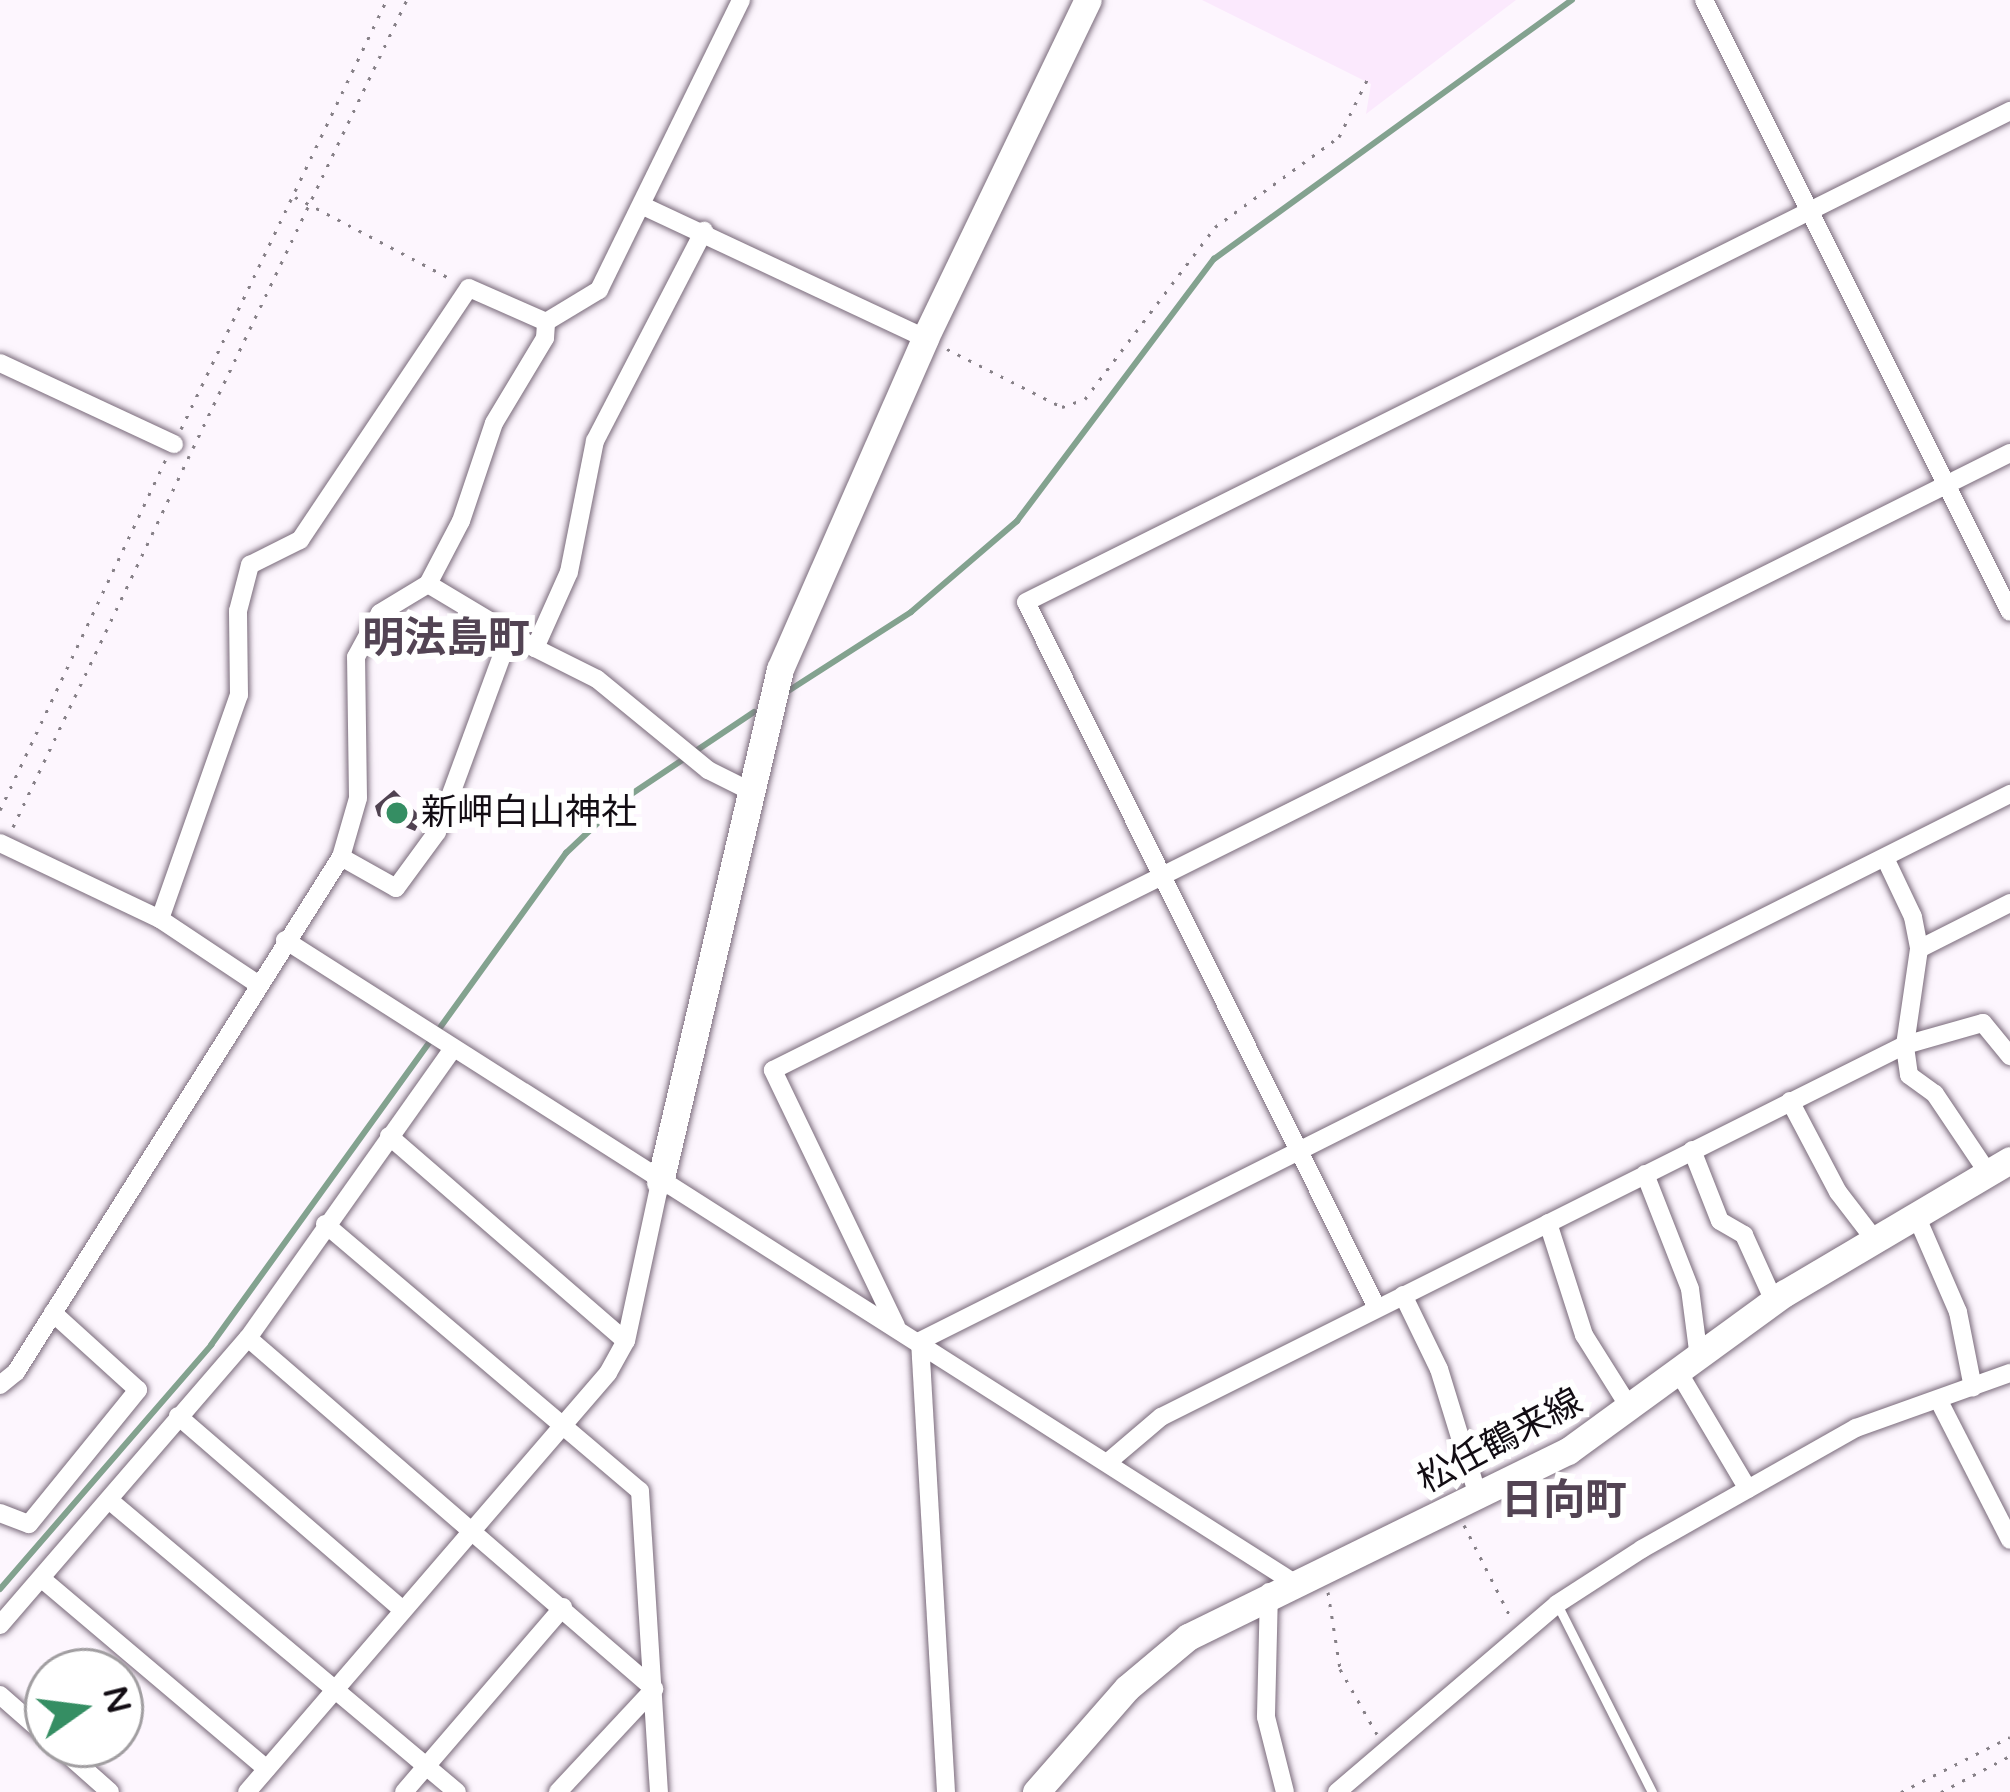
<!DOCTYPE html>
<html>
<head>
<meta charset="utf-8">
<style>
  body { margin:0 }
  #map { position:relative; width:2010px; height:1792px; overflow:hidden; background:#fdf6fe; font-family:"Varela Round","Noto Sans JP",sans-serif }
  div>[style] { position:absolute }
  [style*='--x'] { left:calc(var(--x)*1px); top:calc(var(--y)*1px); width:calc(var(--w)*1px); rotate:calc(var(--a)*1deg) }
  .built>* { inset:0; background:#fbe9fd }
  .stream>* { height:6px; margin:-3px; padding:0 3px; transform-origin:3px; border-radius:3px; background:#83a28f }
  .building>* { inset:0; background:#504251 }
  .path>* { height:3px; margin-top:-1.5px; transform-origin:0; background:repeating-linear-gradient(90deg,#868087 0 3px,transparent 0 12px) }
  .roads { filter:drop-shadow(0 0 3px #796a7a) drop-shadow(0 0 3px #796a7a) }
  .lane>* { height:9px; margin:-4.5px; padding:0 4.5px; transform-origin:4.5px; border-radius:4.5px; background:#fff }
  .street>* { height:18px; margin:-9px; padding:0 9px; transform-origin:9px; border-radius:9px; background:#fff }
  .secondary>* { height:27px; margin:-13.5px; padding:0 13.5px; transform-origin:13.5px; border-radius:13.5px; background:#fff }
  .dots>* { width:33px; height:33px; translate:-50% -50%; box-sizing:border-box; border:6px solid #fff; border-radius:50% }
  span { translate:-50% -50%; white-space:nowrap; text-align:center; line-height:1.15; -webkit-text-stroke:12px #fff; paint-order:stroke }
  .poi-label { font-size:36px; color:#130d14 }
  .left { translate:0 -50%; text-align:left }
  .street-label { font-size:36px; color:#130d14 }
  .quarter-label { font-size:42px; color:#534454; font-weight:700 }
  .north { position:absolute; left:24px; top:1648px; width:120px; height:120px; box-sizing:border-box; background:#fff; border:3px solid #a19ea1; border-radius:50%; rotate:76deg; font-size:33px; font-weight:700; line-height:48px; text-align:center; color:#130d14 }
  .north::after { content:''; display:block; margin:auto; width:42px; height:54px; background:#358e63; clip-path:polygon(50% 0,100% 100%,50% 72%,0 100%) }
</style>
</head>
<body>
<div id="map">
  <div class="built">
    <div style="clip-path:polygon(1202px 0,1516px 0,1366px 114px,1371px 84px)"></div>
  </div>
  <div class="stream">
    <div style="--x:785;--y:693;--w:150;--a:-32.7"></div>
    <div style="--x:911;--y:612;--w:140;--a:-40.6"></div>
    <div style="--x:1017;--y:521;--w:328;--a:-53.1"></div>
    <div style="--x:1214;--y:259;--w:442;--a:-35.9"></div>
    <div style="--x:0;--y:1589;--w:323;--a:-49.1"></div>
    <div style="--x:211;--y:1345;--w:607;--a:-54.19"></div>
    <div style="--x:566;--y:853;--w:76;--a:-43.4"></div>
    <div style="--x:621;--y:801;--w:160;--a:-33.8"></div>
  </div>
  <div class="building">
    <div style="clip-path:polygon(394px 790px,422px 818px,415px 831px,378px 816px,375px 806px)"></div>
  </div>
  <div class="path">
    <div style="--x:295;--y:197;--w:176;--a:27.7"></div>
    <div style="--x:947;--y:349;--w:129;--a:26.8"></div>
    <div style="--x:1062;--y:407;--w:24;--a:-19"></div>
    <div style="--x:1085;--y:399;--w:216;--a:-52.9"></div>
    <div style="--x:1215;--y:227;--w:153;--a:-36"></div>
    <div style="--x:1339;--y:137;--w:70;--a:-63.8"></div>
    <div style="--x:181;--y:429;--w:476;--a:-64.4"></div>
    <div style="--x:193;--y:448;--w:496;--a:-64.5"></div>
    <div style="--x:0;--y:810;--w:388;--a:-64.7"></div>
    <div style="--x:13;--y:827;--w:411;--a:-64.6"></div>
    <div style="--x:1464;--y:1525;--w:104;--a:63.2"></div>
    <div style="--x:1328;--y:1592;--w:78;--a:81.1"></div>
    <div style="--x:1340;--y:1669;--w:75;--a:60.4"></div>
    <div style="--x:1901;--y:1792;--w:122;--a:-26.8"></div>
    <div style="--x:1941;--y:1792;--w:78;--a:-27.6"></div>
  </div>
  <div class="roads">
    <div class="lane">
      <div style="--x:1557;--y:1604;--w:211;--a:63.2"></div>
    </div>
    <div class="street">
      <div style="--x:1704;--y:0;--w:684;--a:63.43"></div>
      <div style="--x:643;--y:206;--w:311;--a:25.1"></div>
      <div style="--x:546;--y:322;--w:62;--a:-31.1"></div>
      <div style="--x:599;--y:290;--w:323;--a:-63.9"></div>
      <div style="--x:0;--y:363;--w:192;--a:25"></div>
      <div style="--x:428;--y:584;--w:125;--a:30.9"></div>
      <div style="--x:535;--y:648;--w:83;--a:-65.9"></div>
      <div style="--x:569;--y:572;--w:134;--a:-78.8"></div>
      <div style="--x:595;--y:441;--w:237;--a:-62.6"></div>
      <div style="--x:535;--y:648;--w:69;--a:26.6"></div>
      <div style="--x:597;--y:679;--w:144;--a:39.3"></div>
      <div style="--x:708;--y:770;--w:42;--a:26.6"></div>
      <div style="--x:0;--y:843;--w:177;--a:25.4"></div>
      <div style="--x:160;--y:919;--w:115;--a:33.7"></div>
      <div style="--x:341;--y:857;--w:63;--a:29.4"></div>
      <div style="--x:396;--y:888;--w:69;--a:-53.8"></div>
      <div style="--x:437;--y:832;--w:211;--a:-69.8"></div>
      <div style="--x:1885;--y:858;--w:65;--a:64.6"></div>
      <div style="--x:1913;--y:917;--w:33;--a:79"></div>
      <div style="--x:160;--y:919;--w:238;--a:-70.6"></div>
      <div style="--x:239;--y:695;--w:84;--a:-90.7"></div>
      <div style="--x:238;--y:611;--w:48;--a:-75.4"></div>
      <div style="--x:250;--y:565;--w:56;--a:-26.6"></div>
      <div style="--x:300;--y:540;--w:303;--a:-56.2"></div>
      <div style="--x:469;--y:288;--w:84;--a:23.8"></div>
      <div style="--x:285;--y:940;--w:1193;--a:32.5"></div>
      <div style="--x:1790;--y:1101;--w:103;--a:62.2"></div>
      <div style="--x:1838;--y:1192;--w:59;--a:52.5"></div>
      <div style="--x:389;--y:1136;--w:313;--a:40.9"></div>
      <div style="--x:1692;--y:1150;--w:76;--a:68.5"></div>
      <div style="--x:1720;--y:1221;--w:28;--a:30"></div>
      <div style="--x:1744;--y:1235;--w:72;--a:65.6"></div>
      <div style="--x:1986;--y:1170;--w:92;--a:-123.9"></div>
      <div style="--x:1935;--y:1094;--w:32;--a:-144"></div>
      <div style="--x:1909;--y:1075;--w:30;--a:-98"></div>
      <div style="--x:1905;--y:1045;--w:81;--a:-15.8"></div>
      <div style="--x:1983;--y:1023;--w:43;--a:50.7"></div>
      <div style="--x:1645;--y:1174;--w:123;--a:68.6"></div>
      <div style="--x:1690;--y:1289;--w:70;--a:82.6"></div>
      <div style="--x:1915;--y:1213;--w:108;--a:66.5"></div>
      <div style="--x:1958;--y:1312;--w:77;--a:78.8"></div>
      <div style="--x:1548;--y:1223;--w:118;--a:72.2"></div>
      <div style="--x:1584;--y:1335;--w:89;--a:57.9"></div>
      <div style="--x:325;--y:1224;--w:413;--a:40.3"></div>
      <div style="--x:640;--y:1491;--w:302;--a:86.4"></div>
      <div style="--x:1403;--y:1295;--w:82;--a:64.1"></div>
      <div style="--x:1439;--y:1369;--w:133;--a:72.9"></div>
      <div style="--x:1377;--y:1308;--w:788;--a:-116.44"></div>
      <div style="--x:1026;--y:602;--w:1100;--a:-26.52"></div>
      <div style="--x:896;--y:1326;--w:284;--a:-115.7"></div>
      <div style="--x:773;--y:1070;--w:1382;--a:-26.51"></div>
      <div style="--x:248;--y:1338;--w:537;--a:40.84"></div>
      <div style="--x:654;--y:1689;--w:141;--a:133"></div>
      <div style="--x:920;--y:1341;--w:1220;--a:-26.65"></div>
      <div style="--x:920;--y:1341;--w:452;--a:86.7"></div>
      <div style="--x:1679;--y:1373;--w:135;--a:59.3"></div>
      <div style="--x:0;--y:1385;--w:21;--a:-39"></div>
      <div style="--x:16;--y:1372;--w:609;--a:-57.75"></div>
      <div style="--x:341;--y:857;--w:61;--a:-73.9"></div>
      <div style="--x:358;--y:798;--w:141;--a:-90.8"></div>
      <div style="--x:356;--y:657;--w:50;--a:-61.4"></div>
      <div style="--x:380;--y:613;--w:56;--a:-31.1"></div>
      <div style="--x:428;--y:584;--w:71;--a:-62.4"></div>
      <div style="--x:461;--y:521;--w:103;--a:-71.4"></div>
      <div style="--x:494;--y:423;--w:99;--a:-59"></div>
      <div style="--x:545;--y:338;--w:16;--a:-86"></div>
      <div style="--x:1939;--y:1401;--w:156;--a:62.9"></div>
      <div style="--x:178;--y:1416;--w:297;--a:40.8"></div>
      <div style="--x:1108;--y:1462;--w:70;--a:-40.3"></div>
      <div style="--x:1161;--y:1417;--w:832;--a:-26.57"></div>
      <div style="--x:1905;--y:1045;--w:97;--a:-81.7"></div>
      <div style="--x:1919;--y:949;--w:102;--a:-26.8"></div>
      <div style="--x:109;--y:1500;--w:454;--a:40"></div>
      <div style="--x:0;--y:1513;--w:31;--a:21"></div>
      <div style="--x:29;--y:1524;--w:173;--a:-50.9"></div>
      <div style="--x:138;--y:1390;--w:115;--a:-137.8"></div>
      <div style="--x:42;--y:1579;--w:294;--a:40.2"></div>
      <div style="--x:1269;--y:1592;--w:125;--a:91.4"></div>
      <div style="--x:1266;--y:1717;--w:77;--a:75.8"></div>
      <div style="--x:0;--y:1625;--w:379;--a:-49.2"></div>
      <div style="--x:248;--y:1338;--w:355;--a:-54.7"></div>
      <div style="--x:0;--y:1695;--w:64;--a:41.2"></div>
      <div style="--x:56;--y:1744;--w:72;--a:41.6"></div>
      <div style="--x:247;--y:1792;--w:553;--a:-49.25"></div>
      <div style="--x:608;--y:1373;--w:37;--a:-61"></div>
      <div style="--x:626;--y:1341;--w:163;--a:-77.9"></div>
      <div style="--x:404;--y:1792;--w:244;--a:-49.3"></div>
      <div style="--x:1337;--y:1792;--w:289;--a:-40.5"></div>
      <div style="--x:1557;--y:1604;--w:101;--a:-32.9"></div>
      <div style="--x:1642;--y:1549;--w:246;--a:-29.5"></div>
      <div style="--x:1856;--y:1428;--w:164;--a:-19.7"></div>
    </div>
    <div class="secondary">
      <div style="--x:660;--y:1182;--w:527;--a:-76.83"></div>
      <div style="--x:780;--y:669;--w:361;--a:-66.3"></div>
      <div style="--x:925;--y:338;--w:375;--a:-64.3"></div>
      <div style="--x:1036;--y:1792;--w:138;--a:-48.8"></div>
      <div style="--x:1127;--y:1688;--w:80;--a:-39.9"></div>
      <div style="--x:1188;--y:1637;--w:423;--a:-26.1"></div>
      <div style="--x:1568;--y:1451;--w:268;--a:-36.1"></div>
      <div style="--x:1785;--y:1293;--w:261;--a:-30.6"></div>
    </div>
  </div>
  <div class="dots">
    <div style="left:397px;top:813px;background:#358e63"></div>
  </div>
  <div class="poi-label">
    <span class="left" style="left:421px;top:813px">新岬白山神社</span>
  </div>
  <div class="street-label">
    <span style="left:1500px;top:1441px;rotate:-28deg">松任鶴来線</span>
  </div>
  <div class="quarter-label">
    <span style="left:446px;top:639px">明法島町</span>
    <span style="left:1564px;top:1501px">日向町</span>
  </div>
  <div class="north">N</div>
</div>
</body>
</html>
